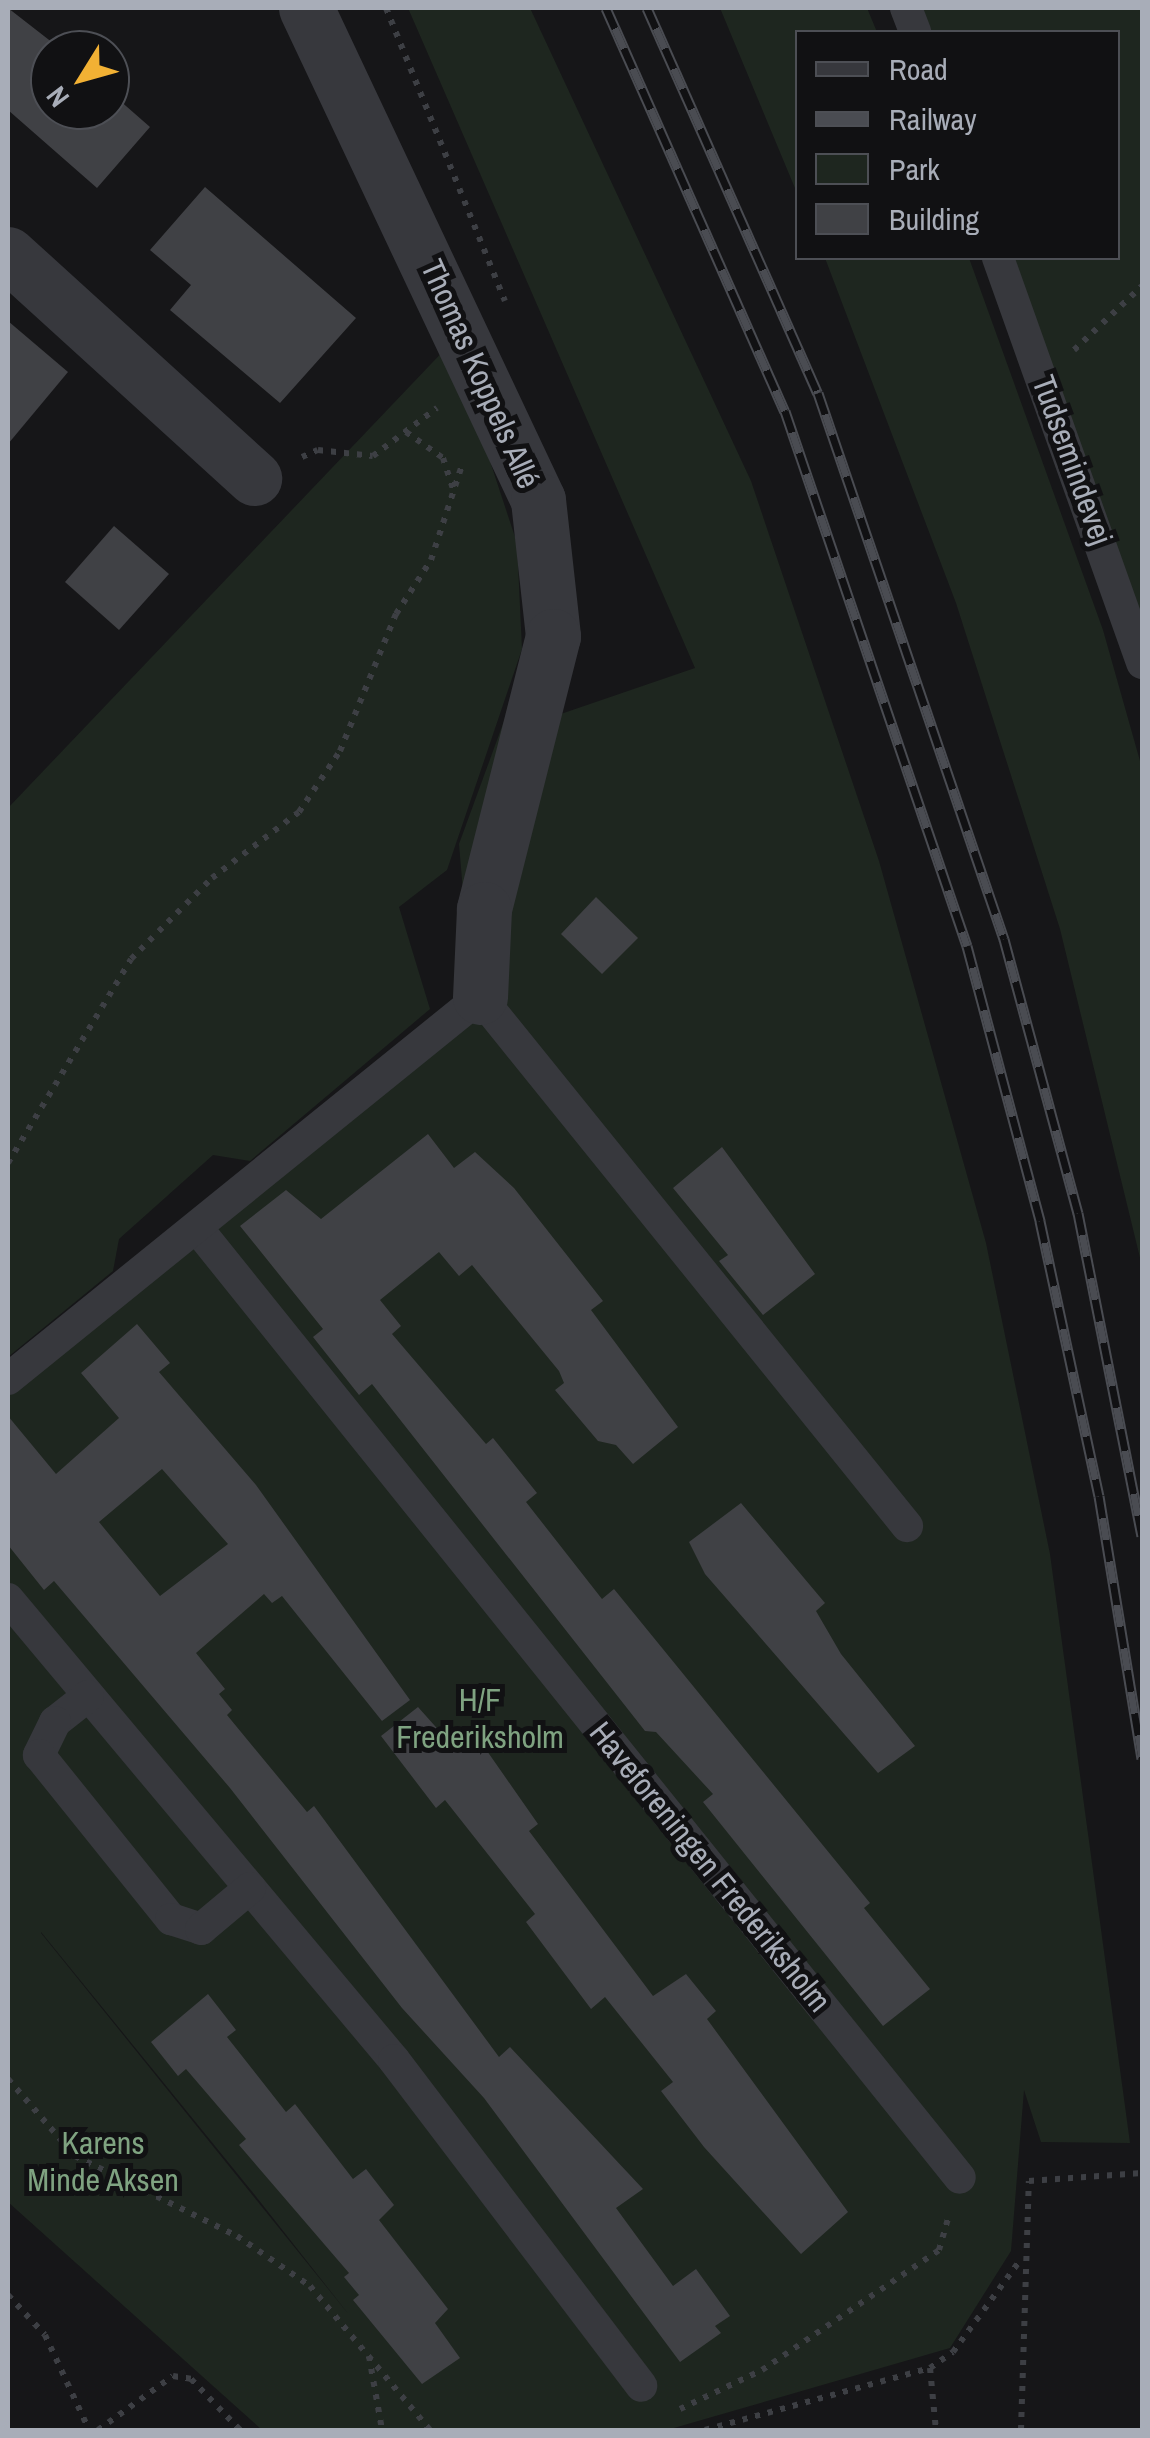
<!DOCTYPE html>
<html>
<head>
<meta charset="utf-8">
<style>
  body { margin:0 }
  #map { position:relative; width:1150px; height:2438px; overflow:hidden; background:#161618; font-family:"Archivo Narrow",sans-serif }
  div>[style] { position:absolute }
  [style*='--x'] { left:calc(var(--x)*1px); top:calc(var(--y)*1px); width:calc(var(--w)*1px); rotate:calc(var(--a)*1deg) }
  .green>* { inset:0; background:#1e261f }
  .building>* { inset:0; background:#404145 }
  .path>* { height:6px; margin-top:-3px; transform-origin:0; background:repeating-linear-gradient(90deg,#3d3f44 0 5px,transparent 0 13px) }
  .lane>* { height:32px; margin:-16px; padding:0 16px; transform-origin:16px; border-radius:16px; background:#37383d }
  .street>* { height:55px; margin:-27.5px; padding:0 27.5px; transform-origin:27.5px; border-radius:27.5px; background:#37383d }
  .rail>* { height:11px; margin-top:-5.5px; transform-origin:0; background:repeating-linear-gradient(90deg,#111113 0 22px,#4a4c52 0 44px); box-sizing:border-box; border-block:2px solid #4a4c52 }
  span { translate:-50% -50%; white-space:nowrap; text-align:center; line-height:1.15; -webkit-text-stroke:10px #111113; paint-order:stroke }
  .street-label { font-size:32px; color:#a8adb8 }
  .park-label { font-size:32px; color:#7fa381 }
  .frame { position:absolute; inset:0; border:10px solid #a8adb8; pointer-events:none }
  .legend { position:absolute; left:795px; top:30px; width:325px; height:230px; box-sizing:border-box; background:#111113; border:2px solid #4d4f55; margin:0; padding:12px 18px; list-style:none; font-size:30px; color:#a8adb8 }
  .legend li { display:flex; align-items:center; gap:20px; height:50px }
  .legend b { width:50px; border:2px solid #4d4f55 }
  .north { position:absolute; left:30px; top:30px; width:100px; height:100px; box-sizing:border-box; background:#111113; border:2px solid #4d4f55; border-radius:50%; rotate:233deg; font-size:28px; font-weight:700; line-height:40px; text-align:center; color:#a8adb8 }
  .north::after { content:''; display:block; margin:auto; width:35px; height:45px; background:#f2b134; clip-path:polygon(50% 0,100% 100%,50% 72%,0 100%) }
</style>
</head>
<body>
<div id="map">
  <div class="green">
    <div style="clip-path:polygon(evenodd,408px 8px,530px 8px,751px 481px,879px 861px,986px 1243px,1050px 1554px,1130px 2143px,1041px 2142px,1024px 2090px,1011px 2251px,950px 2348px,667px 2430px,262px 2430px,8px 2202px,8px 1372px,471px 987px,459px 844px,508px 710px,552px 717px,695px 668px,408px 8px,41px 1932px,254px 2194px,350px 2316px,41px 1933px,41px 1932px)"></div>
    <div style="clip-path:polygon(720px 8px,867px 8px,877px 32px,798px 32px,797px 193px)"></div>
    <div style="clip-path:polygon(917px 8px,1142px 8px,1142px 666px,1003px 258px,1118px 258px,1118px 32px,926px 32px)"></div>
    <div style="clip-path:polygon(825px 258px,969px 258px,1103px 630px,1142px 768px,1142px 1266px,1060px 929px,956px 603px)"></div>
    <div style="clip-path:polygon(451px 343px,517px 543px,522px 649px,447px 870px,399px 907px,430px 1009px,250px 1161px,213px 1155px,119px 1239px,113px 1271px,8px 1357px,8px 808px)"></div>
  </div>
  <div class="building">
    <div style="clip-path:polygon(8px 8px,62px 50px,50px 50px,50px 110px,110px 110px,110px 92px,150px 127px,97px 188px,8px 110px)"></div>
    <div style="clip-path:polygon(205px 187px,356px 318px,280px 403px,170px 310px,191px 285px,150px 250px)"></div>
    <div style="clip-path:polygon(8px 321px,68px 372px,8px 444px)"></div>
    <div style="clip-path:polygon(114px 526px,169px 574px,119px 630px,65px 582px)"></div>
    <div style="clip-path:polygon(596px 897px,638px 938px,602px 974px,561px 934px)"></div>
    <div style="clip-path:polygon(428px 1134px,454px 1168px,475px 1152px,514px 1188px,603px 1301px,591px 1310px,678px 1427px,633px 1464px,616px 1445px,598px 1441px,555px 1390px,564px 1383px,559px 1371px,472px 1265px,459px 1276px,439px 1252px,380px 1300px,401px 1326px,392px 1334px,486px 1444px,493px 1438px,537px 1493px,526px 1502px,602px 1599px,614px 1589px,870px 1903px,864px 1908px,930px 1989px,883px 2026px,703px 1802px,713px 1794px,656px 1732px,645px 1731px,372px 1384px,359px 1395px,313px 1337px,323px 1329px,240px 1226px,286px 1190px,321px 1219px)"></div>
    <div style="clip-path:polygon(722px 1147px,815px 1274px,763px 1315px,719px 1261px,728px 1255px,673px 1188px)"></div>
    <div style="clip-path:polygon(evenodd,137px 1324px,170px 1363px,159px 1372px,256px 1485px,410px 1700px,382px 1721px,282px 1596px,272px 1603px,264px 1594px,196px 1653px,225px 1689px,219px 1694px,232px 1710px,227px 1715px,307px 1812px,314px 1806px,499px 2057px,510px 2047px,643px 2189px,616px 2208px,673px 2286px,696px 2269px,730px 2316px,715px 2326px,721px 2333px,680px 2362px,484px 2098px,402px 2008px,230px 1788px,54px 1581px,44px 1590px,8px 1545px,8px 1416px,56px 1474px,119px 1418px,81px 1373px,137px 1324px,162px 1469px,228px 1544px,160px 1596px,99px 1522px,162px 1469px)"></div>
    <div style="clip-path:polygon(741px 1503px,825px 1603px,816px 1611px,841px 1654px,915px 1746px,878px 1773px,705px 1574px,689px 1542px)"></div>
    <div style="clip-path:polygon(418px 1707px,451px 1744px,471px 1728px,538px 1824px,529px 1831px,653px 1996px,686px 1974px,716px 2011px,707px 2019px,848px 2212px,801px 2254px,704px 2147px,661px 2091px,673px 2082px,605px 1997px,591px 2009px,526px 1922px,535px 1914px,445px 1800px,436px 1808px,381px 1736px)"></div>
    <div style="clip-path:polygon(208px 1994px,236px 2030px,227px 2037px,286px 2112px,295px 2104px,353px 2179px,366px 2169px,394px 2205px,379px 2220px,448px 2309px,435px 2323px,460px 2358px,422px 2384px,353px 2300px,359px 2295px,344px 2277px,349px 2273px,239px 2145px,246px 2139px,186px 2069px,178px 2076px,151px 2042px)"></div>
  </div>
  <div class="path">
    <div style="--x:386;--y:8;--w:316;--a:67.9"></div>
    <div style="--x:1074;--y:350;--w:93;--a:-43.3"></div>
    <div style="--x:406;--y:432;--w:45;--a:35.1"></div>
    <div style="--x:443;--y:458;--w:36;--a:72"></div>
    <div style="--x:302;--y:457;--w:17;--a:-24"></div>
    <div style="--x:318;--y:450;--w:55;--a:6.2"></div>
    <div style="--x:373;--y:456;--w:80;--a:-36.9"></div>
    <div style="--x:8;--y:1163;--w:238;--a:-58.9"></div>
    <div style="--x:131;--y:959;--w:115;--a:-45"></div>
    <div style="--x:212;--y:878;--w:109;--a:-37.2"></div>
    <div style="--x:299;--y:812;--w:73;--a:-56.1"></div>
    <div style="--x:340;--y:751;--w:148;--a:-67.8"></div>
    <div style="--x:396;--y:614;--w:64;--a:-57.1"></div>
    <div style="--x:431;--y:560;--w:97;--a:-71.9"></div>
    <div style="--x:8;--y:2079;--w:102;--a:49"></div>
    <div style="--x:75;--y:2156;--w:181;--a:26.3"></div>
    <div style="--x:237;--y:2236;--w:88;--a:34.4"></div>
    <div style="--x:310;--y:2286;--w:187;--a:50.2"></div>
    <div style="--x:8;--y:2295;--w:54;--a:47.2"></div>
    <div style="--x:45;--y:2335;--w:105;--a:65.1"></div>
    <div style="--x:369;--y:2356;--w:75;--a:80"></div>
    <div style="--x:930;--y:2368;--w:62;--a:84.5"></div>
    <div style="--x:680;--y:2409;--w:91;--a:-25.4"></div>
    <div style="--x:762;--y:2370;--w:214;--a:-34.1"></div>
    <div style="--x:939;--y:2250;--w:32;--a:-74"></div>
    <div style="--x:98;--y:2430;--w:92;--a:-35.8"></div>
    <div style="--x:173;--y:2376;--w:18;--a:9"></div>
    <div style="--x:191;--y:2379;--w:71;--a:46.1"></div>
    <div style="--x:705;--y:2430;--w:233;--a:-15.4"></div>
    <div style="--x:930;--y:2368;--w:28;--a:-35"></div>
    <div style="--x:953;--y:2352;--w:115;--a:-53.8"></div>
    <div style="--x:1021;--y:2430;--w:249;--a:-88.2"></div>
    <div style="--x:1029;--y:2181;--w:113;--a:-4"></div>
  </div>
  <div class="lane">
    <div style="--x:906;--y:8;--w:26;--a:69"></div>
    <div style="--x:998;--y:258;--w:430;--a:70.4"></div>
    <div style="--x:197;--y:1228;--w:1218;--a:51.23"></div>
    <div style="--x:8;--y:1379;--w:607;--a:-38.98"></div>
    <div style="--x:480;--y:997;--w:680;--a:51.09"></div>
    <div style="--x:8;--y:1599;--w:601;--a:50.06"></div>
    <div style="--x:394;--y:2060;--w:409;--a:52.8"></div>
    <div style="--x:88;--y:1696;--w:42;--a:141.8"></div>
    <div style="--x:55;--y:1722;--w:37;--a:116"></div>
    <div style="--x:39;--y:1755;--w:211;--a:51.2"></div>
    <div style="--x:171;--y:1919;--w:32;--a:18"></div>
    <div style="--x:201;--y:1929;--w:64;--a:-39.9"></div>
  </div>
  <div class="street">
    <div style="--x:306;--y:8;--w:544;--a:64.75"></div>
    <div style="--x:538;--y:500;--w:137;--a:83.7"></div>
    <div style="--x:553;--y:636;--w:282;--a:104.2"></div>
    <div style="--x:484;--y:909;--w:88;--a:92.6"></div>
    <div style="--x:8;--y:254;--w:333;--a:42.3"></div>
  </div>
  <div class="rail">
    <div style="--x:606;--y:8;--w:441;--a:66.1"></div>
    <div style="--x:785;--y:411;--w:565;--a:71.21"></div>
    <div style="--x:967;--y:946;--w:285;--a:75.1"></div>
    <div style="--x:1040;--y:1221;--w:281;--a:77.9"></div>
    <div style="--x:1099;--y:1496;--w:266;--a:80.7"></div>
    <div style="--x:647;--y:8;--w:421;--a:66.1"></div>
    <div style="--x:818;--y:393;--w:577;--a:71.19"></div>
    <div style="--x:1004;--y:939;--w:284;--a:74.9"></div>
    <div style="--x:1078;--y:1213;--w:329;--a:78.8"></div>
  </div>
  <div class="street-label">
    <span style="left:480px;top:374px;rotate:66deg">Thomas Koppels Allé</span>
    <span style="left:1072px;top:460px;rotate:70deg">Tudsemindevej</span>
    <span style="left:710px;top:1867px;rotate:51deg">Haveforeningen Frederiksholm</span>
  </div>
  <div class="park-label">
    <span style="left:480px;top:1719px">H/F<br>Frederiksholm</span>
    <span style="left:103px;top:2162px">Karens<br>Minde Aksen</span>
  </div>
  <div class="frame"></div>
  <ul class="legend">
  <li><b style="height:12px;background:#37383d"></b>Road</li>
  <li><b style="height:12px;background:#4a4c52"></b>Railway</li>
  <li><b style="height:28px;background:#1e261f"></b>Park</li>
  <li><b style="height:28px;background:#404145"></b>Building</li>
  </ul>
  <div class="north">N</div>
</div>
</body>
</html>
